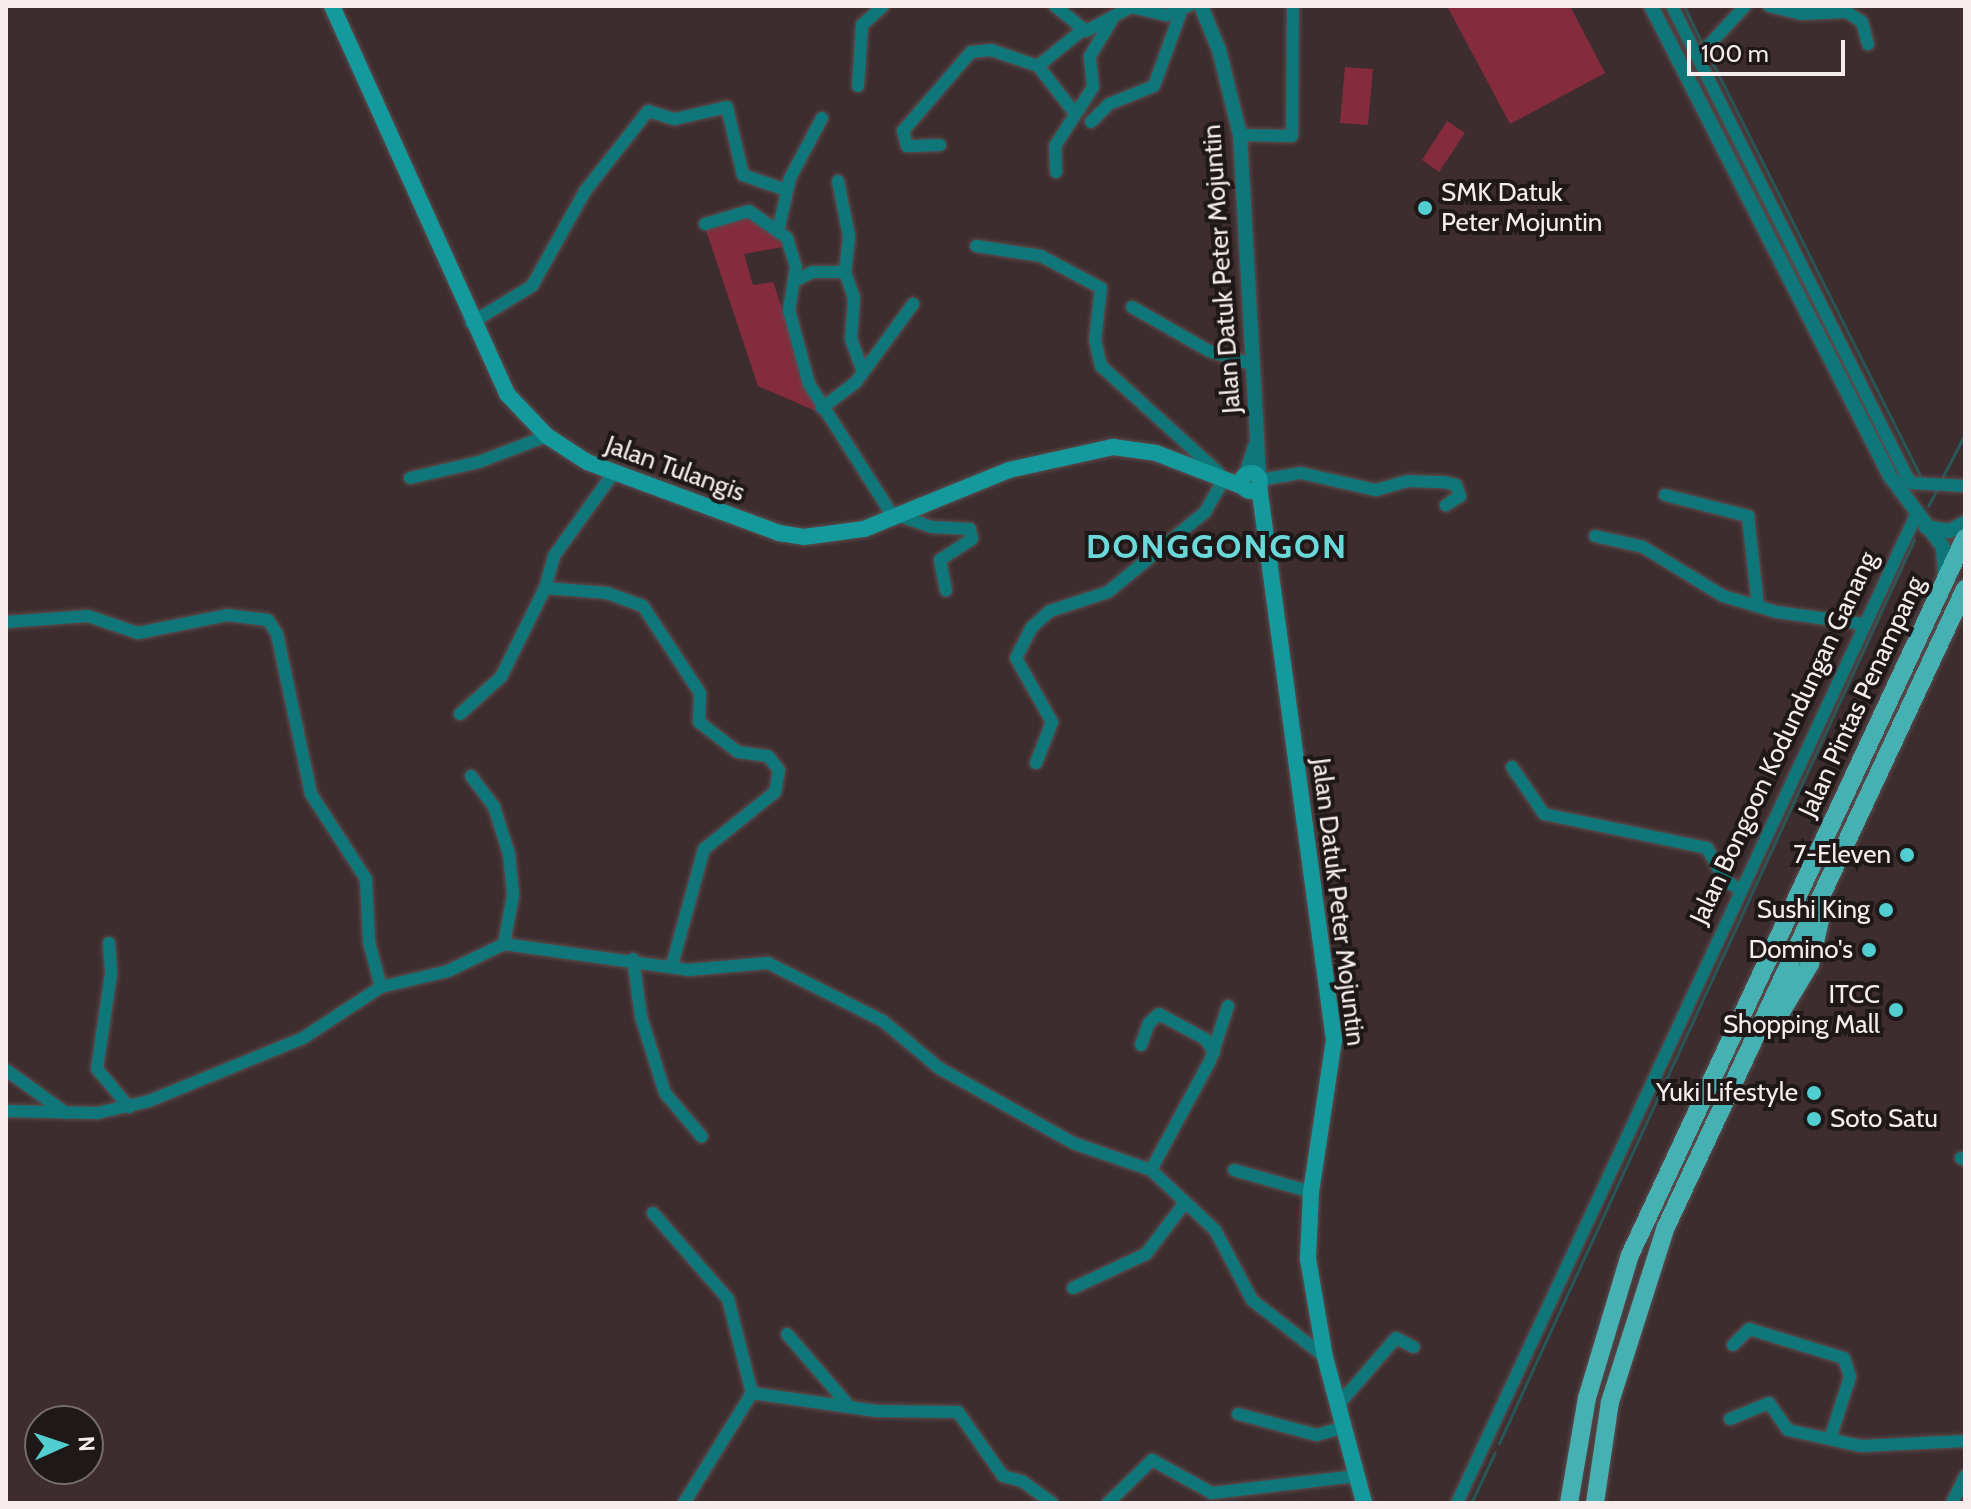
<!DOCTYPE html>
<html>
<head>
<meta charset="utf-8">
<style>
  body { margin:0 }
  #map { position:relative; width:1971px; height:1509px; overflow:hidden; background:#3d2d2f; font-family:Cabin,sans-serif }
  div>[style] { position:absolute }
  [style*='--x'] { left:calc(var(--x)*1px); top:calc(var(--y)*1px); width:calc(var(--w)*1px); rotate:calc(var(--a)*1deg) }
  .green>* { inset:0; background:#842c3e }
  .stream>* { height:3px; margin:-1.5px; padding:0 1.5px; transform-origin:1.5px; border-radius:1.5px; background:#285758 }
  .roads { filter:drop-shadow(0 0 2px #5b4c4d) drop-shadow(0 0 2px #5b4c4d) }
  .minor>* { height:12px; margin:-6px; padding:0 6px; transform-origin:6px; border-radius:6px; background:#0f777a }
  .tertiary>* { height:14px; margin:-7px; padding:0 7px; transform-origin:7px; border-radius:7px; background:#0f777a }
  .secondary>* { height:16px; margin:-8px; padding:0 8px; transform-origin:8px; border-radius:8px; background:#149a9d }
  .secondary>.ring { margin:-8px; padding:0; box-sizing:content-box; background:none; border:16px solid #149a9d; border-radius:50% }
  .primary>* { height:18px; margin:-9px; padding:0 9px; transform-origin:9px; border-radius:9px; background:#46b1b3 }
  .dots>* { width:22px; height:22px; translate:-50% -50%; box-sizing:border-box; border:4px solid #1f1818; border-radius:50% }
  span { translate:-50% -50%; white-space:nowrap; text-align:center; line-height:1.15; -webkit-text-stroke:8px #1f1818; paint-order:stroke }
  .poi-label { font-size:26px; color:#f7eced }
  .left { translate:0 -50%; text-align:left }
  .right { translate:-100% -50%; text-align:right }
  .street-label { font-size:26px; color:#f7eced }
  .district-label { font-size:34px; color:#6bd8da; font-weight:700; letter-spacing:2px }
  .frame { position:absolute; inset:0; border:8px solid #f7eced; pointer-events:none }
  .north { position:absolute; left:24px; top:1405px; width:80px; height:80px; box-sizing:border-box; background:#1f1818; border:2px solid #756d6d; border-radius:50%; rotate:87deg; font-size:22px; font-weight:700; line-height:32px; text-align:center; color:#f7eced }
  .north::after { content:''; display:block; margin:auto; width:28px; height:36px; background:#52cdd0; clip-path:polygon(50% 0,100% 100%,50% 72%,0 100%) }
  .scale { position:absolute; left:1687px; top:40px; width:158px; height:36px; box-sizing:border-box; border:4px solid #f7eced; border-top:0; padding-left:10px; font-size:24px; line-height:28px; white-space:nowrap; color:#f7eced; -webkit-text-stroke:6px #1f1818; paint-order:stroke }
</style>
</head>
<body>
<div id="map">
  <div class="green">
    <div style="clip-path:polygon(1447px 6px,1570px 6px,1605px 73px,1510px 124px)"></div>
    <div style="clip-path:polygon(1345px 67px,1373px 69px,1368px 125px,1340px 123px)"></div>
    <div style="clip-path:polygon(1447px 121px,1465px 133px,1439px 172px,1422px 160px)"></div>
    <div style="clip-path:polygon(748px 213px,788px 246px,744px 254px,753px 285px,773px 282px,818px 412px,758px 386px,705px 227px)"></div>
  </div>
  <div class="stream">
    <div style="--x:1685;--y:8;--w:42;--a:64.7"></div>
    <div style="--x:1709;--y:56;--w:471;--a:63.3"></div>
    <div style="--x:1942;--y:478;--w:50;--a:-62.4"></div>
    <div style="--x:1928;--y:506;--w:21;--a:-62"></div>
    <div style="--x:1499;--y:1443;--w:994;--a:-65.32"></div>
    <div style="--x:1471;--y:1503;--w:56;--a:-64.8"></div>
  </div>
  <div class="roads">
    <div class="minor">
      <div style="--x:1055;--y:6;--w:40;--a:39"></div>
      <div style="--x:1086;--y:31;--w:51;--a:-28.1"></div>
      <div style="--x:1131;--y:7;--w:37;--a:13"></div>
      <div style="--x:1167;--y:15;--w:23;--a:-23"></div>
      <div style="--x:1672;--y:6;--w:526;--a:63.48"></div>
      <div style="--x:1907;--y:477;--w:8;--a:50"></div>
      <div style="--x:1912;--y:483;--w:53;--a:3.2"></div>
      <div style="--x:1769;--y:6;--w:32;--a:14"></div>
      <div style="--x:1800;--y:14;--w:47;--a:-2.4"></div>
      <div style="--x:1847;--y:12;--w:18;--a:34"></div>
      <div style="--x:1862;--y:22;--w:23;--a:75"></div>
      <div style="--x:1698;--y:57;--w:69;--a:-47.3"></div>
      <div style="--x:1038;--y:66;--w:55;--a:-39.1"></div>
      <div style="--x:858;--y:86;--w:61;--a:-86.2"></div>
      <div style="--x:862;--y:25;--w:28;--a:-42"></div>
      <div style="--x:1091;--y:122;--w:25;--a:-45"></div>
      <div style="--x:1109;--y:104;--w:48;--a:-21.8"></div>
      <div style="--x:1154;--y:86;--w:77;--a:-70.1"></div>
      <div style="--x:1240;--y:135;--w:52;--a:1.1"></div>
      <div style="--x:1292;--y:136;--w:130;--a:-89.6"></div>
      <div style="--x:940;--y:145;--w:33;--a:178"></div>
      <div style="--x:907;--y:146;--w:16;--a:-105"></div>
      <div style="--x:903;--y:131;--w:104;--a:-49.3"></div>
      <div style="--x:971;--y:52;--w:20;--a:-6"></div>
      <div style="--x:991;--y:50;--w:50;--a:18.8"></div>
      <div style="--x:1038;--y:66;--w:58;--a:52"></div>
      <div style="--x:1056;--y:172;--w:26;--a:-92"></div>
      <div style="--x:1055;--y:146;--w:70;--a:-57.2"></div>
      <div style="--x:1093;--y:87;--w:31;--a:-96"></div>
      <div style="--x:1090;--y:56;--w:42;--a:-58.6"></div>
      <div style="--x:838;--y:181;--w:56;--a:78.7"></div>
      <div style="--x:849;--y:236;--w:36;--a:96"></div>
      <div style="--x:845;--y:272;--w:28;--a:71"></div>
      <div style="--x:854;--y:298;--w:41;--a:94.2"></div>
      <div style="--x:851;--y:339;--w:35;--a:70"></div>
      <div style="--x:705;--y:224;--w:46;--a:-16.5"></div>
      <div style="--x:749;--y:211;--w:47;--a:35.4"></div>
      <div style="--x:787;--y:238;--w:30;--a:73"></div>
      <div style="--x:796;--y:267;--w:44;--a:99.2"></div>
      <div style="--x:789;--y:310;--w:77;--a:74.9"></div>
      <div style="--x:809;--y:384;--w:159;--a:57.6"></div>
      <div style="--x:779;--y:227;--w:50;--a:-77.3"></div>
      <div style="--x:790;--y:178;--w:68;--a:-61.9"></div>
      <div style="--x:976;--y:246;--w:66;--a:8.7"></div>
      <div style="--x:1041;--y:256;--w:68;--a:28.1"></div>
      <div style="--x:1101;--y:288;--w:52;--a:96.6"></div>
      <div style="--x:1095;--y:340;--w:27;--a:77"></div>
      <div style="--x:1101;--y:366;--w:158;--a:42.2"></div>
      <div style="--x:795;--y:281;--w:20;--a:-27"></div>
      <div style="--x:813;--y:272;--w:32;--a:0"></div>
      <div style="--x:1132;--y:307;--w:89;--a:29.7"></div>
      <div style="--x:1209;--y:351;--w:44;--a:17.2"></div>
      <div style="--x:471;--y:323;--w:71;--a:-31.2"></div>
      <div style="--x:532;--y:286;--w:109;--a:-60.8"></div>
      <div style="--x:585;--y:191;--w:102;--a:-51.8"></div>
      <div style="--x:648;--y:111;--w:28;--a:17"></div>
      <div style="--x:675;--y:119;--w:53;--a:-13"></div>
      <div style="--x:727;--y:107;--w:70;--a:76.8"></div>
      <div style="--x:743;--y:175;--w:46;--a:19.2"></div>
      <div style="--x:822;--y:408;--w:43;--a:-37.4"></div>
      <div style="--x:856;--y:382;--w:97;--a:-53.8"></div>
      <div style="--x:410;--y:478;--w:71;--a:-13.1"></div>
      <div style="--x:479;--y:462;--w:73;--a:-20.9"></div>
      <div style="--x:1260;--y:480;--w:42;--a:-9.7"></div>
      <div style="--x:1301;--y:473;--w:77;--a:12.8"></div>
      <div style="--x:1376;--y:490;--w:32;--a:-16"></div>
      <div style="--x:1407;--y:481;--w:37;--a:2"></div>
      <div style="--x:1444;--y:482;--w:12;--a:14"></div>
      <div style="--x:1456;--y:485;--w:12;--a:70"></div>
      <div style="--x:1460;--y:496;--w:17;--a:147"></div>
      <div style="--x:1665;--y:495;--w:86;--a:14.2"></div>
      <div style="--x:1748;--y:516;--w:91;--a:83.7"></div>
      <div style="--x:900;--y:516;--w:34;--a:19"></div>
      <div style="--x:932;--y:527;--w:38;--a:3"></div>
      <div style="--x:970;--y:529;--w:10;--a:79"></div>
      <div style="--x:972;--y:539;--w:38;--a:147"></div>
      <div style="--x:940;--y:560;--w:31;--a:79"></div>
      <div style="--x:1595;--y:536;--w:49;--a:12.9"></div>
      <div style="--x:1643;--y:547;--w:94;--a:31.5"></div>
      <div style="--x:1723;--y:596;--w:56;--a:16.5"></div>
      <div style="--x:1777;--y:612;--w:87;--a:7.9"></div>
      <div style="--x:545;--y:588;--w:62;--a:4.6"></div>
      <div style="--x:607;--y:593;--w:38;--a:20"></div>
      <div style="--x:643;--y:606;--w:104;--a:56.8"></div>
      <div style="--x:700;--y:693;--w:29;--a:92"></div>
      <div style="--x:699;--y:722;--w:49;--a:37.6"></div>
      <div style="--x:738;--y:752;--w:30;--a:8"></div>
      <div style="--x:768;--y:756;--w:18;--a:52"></div>
      <div style="--x:779;--y:770;--w:22;--a:100"></div>
      <div style="--x:775;--y:792;--w:91;--a:141.2"></div>
      <div style="--x:704;--y:849;--w:120;--a:105.4"></div>
      <div style="--x:6;--y:622;--w:82;--a:-4.2"></div>
      <div style="--x:88;--y:616;--w:53;--a:18.8"></div>
      <div style="--x:138;--y:633;--w:91;--a:-11.4"></div>
      <div style="--x:227;--y:615;--w:41;--a:7"></div>
      <div style="--x:268;--y:620;--w:17;--a:57"></div>
      <div style="--x:277;--y:634;--w:164;--a:78"></div>
      <div style="--x:311;--y:794;--w:101;--a:57.1"></div>
      <div style="--x:366;--y:879;--w:63;--a:87.3"></div>
      <div style="--x:369;--y:942;--w:47;--a:75.1"></div>
      <div style="--x:460;--y:714;--w:55;--a:-42.1"></div>
      <div style="--x:501;--y:677;--w:99;--a:-63.7"></div>
      <div style="--x:545;--y:588;--w:33;--a:-74"></div>
      <div style="--x:554;--y:556;--w:101;--a:-54.3"></div>
      <div style="--x:1036;--y:763;--w:44;--a:-68.7"></div>
      <div style="--x:1052;--y:722;--w:73;--a:-119.4"></div>
      <div style="--x:1016;--y:658;--w:34;--a:-63"></div>
      <div style="--x:1031;--y:628;--w:25;--a:-42"></div>
      <div style="--x:1050;--y:611;--w:61;--a:-18.1"></div>
      <div style="--x:1108;--y:592;--w:126;--a:-39.5"></div>
      <div style="--x:1205;--y:512;--w:36;--a:-60"></div>
      <div style="--x:1512;--y:767;--w:57;--a:55.8"></div>
      <div style="--x:1544;--y:814;--w:167;--a:11.8"></div>
      <div style="--x:1707;--y:848;--w:35;--a:61"></div>
      <div style="--x:1724;--y:879;--w:21;--a:35"></div>
      <div style="--x:471;--y:776;--w:39;--a:53"></div>
      <div style="--x:494;--y:807;--w:49;--a:72.3"></div>
      <div style="--x:509;--y:854;--w:41;--a:84.4"></div>
      <div style="--x:513;--y:895;--w:50;--a:100.4"></div>
      <div style="--x:109;--y:943;--w:31;--a:86"></div>
      <div style="--x:111;--y:974;--w:96;--a:98.4"></div>
      <div style="--x:97;--y:1069;--w:50;--a:49.9"></div>
      <div style="--x:633;--y:959;--w:59;--a:82.1"></div>
      <div style="--x:641;--y:1017;--w:80;--a:72.5"></div>
      <div style="--x:665;--y:1093;--w:57;--a:49.9"></div>
      <div style="--x:1141;--y:1045;--w:23;--a:-70"></div>
      <div style="--x:1149;--y:1023;--w:13;--a:-42"></div>
      <div style="--x:1159;--y:1014;--w:52;--a:28.5"></div>
      <div style="--x:1205;--y:1039;--w:16;--a:55"></div>
      <div style="--x:6;--y:1070;--w:74;--a:35.6"></div>
      <div style="--x:6;--y:1111;--w:91;--a:1.3"></div>
      <div style="--x:97;--y:1113;--w:53;--a:-13"></div>
      <div style="--x:149;--y:1101;--w:166;--a:-22.2"></div>
      <div style="--x:303;--y:1038;--w:93;--a:-33.2"></div>
      <div style="--x:381;--y:987;--w:69;--a:-13.4"></div>
      <div style="--x:448;--y:971;--w:62;--a:-25.7"></div>
      <div style="--x:504;--y:944;--w:186;--a:8"></div>
      <div style="--x:688;--y:970;--w:80;--a:-5"></div>
      <div style="--x:768;--y:963;--w:129;--a:26.8"></div>
      <div style="--x:883;--y:1021;--w:73;--a:40"></div>
      <div style="--x:939;--y:1068;--w:154;--a:29.2"></div>
      <div style="--x:1073;--y:1143;--w:83;--a:19.1"></div>
      <div style="--x:1151;--y:1170;--w:88;--a:43.2"></div>
      <div style="--x:1215;--y:1230;--w:79;--a:62.1"></div>
      <div style="--x:1252;--y:1300;--w:93;--a:38"></div>
      <div style="--x:1961;--y:1158;--w:4;--a:27"></div>
      <div style="--x:1151;--y:1170;--w:124;--a:-61.6"></div>
      <div style="--x:1210;--y:1061;--w:58;--a:-71.9"></div>
      <div style="--x:1234;--y:1170;--w:80;--a:15.9"></div>
      <div style="--x:653;--y:1213;--w:114;--a:48.9"></div>
      <div style="--x:728;--y:1299;--w:97;--a:75.7"></div>
      <div style="--x:1073;--y:1288;--w:81;--a:-25"></div>
      <div style="--x:1146;--y:1254;--w:63;--a:-52.8"></div>
      <div style="--x:787;--y:1334;--w:95;--a:49.3"></div>
      <div style="--x:1733;--y:1345;--w:23;--a:-45"></div>
      <div style="--x:1749;--y:1329;--w:99;--a:17"></div>
      <div style="--x:1844;--y:1358;--w:20;--a:72"></div>
      <div style="--x:1850;--y:1377;--w:62;--a:107.9"></div>
      <div style="--x:752;--y:1393;--w:126;--a:8.2"></div>
      <div style="--x:877;--y:1411;--w:81;--a:0.7"></div>
      <div style="--x:958;--y:1412;--w:78;--a:54.9"></div>
      <div style="--x:1003;--y:1476;--w:20;--a:15"></div>
      <div style="--x:1022;--y:1481;--w:37;--a:36"></div>
      <div style="--x:1339;--y:1404;--w:87;--a:-49.2"></div>
      <div style="--x:1396;--y:1338;--w:20;--a:27"></div>
      <div style="--x:1238;--y:1414;--w:82;--a:14.9"></div>
      <div style="--x:1317;--y:1435;--w:29;--a:-16"></div>
      <div style="--x:1730;--y:1419;--w:42;--a:-22.3"></div>
      <div style="--x:1769;--y:1403;--w:33;--a:55"></div>
      <div style="--x:1788;--y:1430;--w:75;--a:12.4"></div>
      <div style="--x:1861;--y:1446;--w:104;--a:-2.8"></div>
      <div style="--x:684;--y:1503;--w:129;--a:-58.3"></div>
      <div style="--x:1108;--y:1503;--w:62;--a:-44.3"></div>
      <div style="--x:1152;--y:1460;--w:68;--a:28.8"></div>
      <div style="--x:1212;--y:1493;--w:146;--a:-6.7"></div>
      <div style="--x:1457;--y:1503;--w:1089;--a:-65.08"></div>
      <div style="--x:1952;--y:1503;--w:30;--a:-64"></div>
    </div>
    <div class="tertiary">
      <div style="--x:1201;--y:6;--w:48;--a:67.8"></div>
      <div style="--x:1219;--y:50;--w:88;--a:76.1"></div>
      <div style="--x:1240;--y:135;--w:343;--a:86.8"></div>
      <div style="--x:1651;--y:6;--w:527;--a:63.05"></div>
      <div style="--x:1890;--y:476;--w:89;--a:53.3"></div>
      <div style="--x:1943;--y:547;--w:29;--a:86"></div>
      <div style="--x:1246;--y:474;--w:29;--a:-72"></div>
      <div style="--x:1926;--y:527;--w:23;--a:10"></div>
      <div style="--x:1949;--y:531;--w:18;--a:-27"></div>
    </div>
    <div class="secondary">
      <div style="--x:332;--y:6;--w:426;--a:65.7"></div>
      <div style="--x:507;--y:394;--w:58;--a:46.4"></div>
      <div style="--x:547;--y:436;--w:48;--a:33"></div>
      <div style="--x:587;--y:462;--w:205;--a:20.3"></div>
      <div style="--x:779;--y:533;--w:25;--a:9"></div>
      <div style="--x:804;--y:537;--w:61;--a:-7.6"></div>
      <div style="--x:864;--y:529;--w:157;--a:-22.1"></div>
      <div style="--x:1009;--y:470;--w:107;--a:-12.5"></div>
      <div style="--x:1113;--y:447;--w:43;--a:7.9"></div>
      <div style="--x:1156;--y:453;--w:94;--a:21.1"></div>
      <div class="ring" style="left:1242px;top:473px;width:2px;height:2px"></div>
      <div style="--x:1259;--y:486;--w:559;--a:82.29"></div>
      <div style="--x:1334;--y:1040;--w:154;--a:98.6"></div>
      <div style="--x:1311;--y:1192;--w:67;--a:92.6"></div>
      <div style="--x:1308;--y:1259;--w:99;--a:80.2"></div>
      <div style="--x:1325;--y:1357;--w:151;--a:75"></div>
    </div>
    <div class="primary">
      <div style="--x:1760;--y:1031;--w:28;--a:-42"></div>
      <div style="--x:1781;--y:1012;--w:56;--a:-58.9"></div>
      <div style="--x:1810;--y:964;--w:63;--a:-77.1"></div>
      <div style="--x:1569;--y:1503;--w:107;--a:-80.3"></div>
      <div style="--x:1587;--y:1398;--w:149;--a:-73.3"></div>
      <div style="--x:1630;--y:1255;--w:791;--a:-64.96"></div>
      <div style="--x:1595;--y:1503;--w:102;--a:-81.6"></div>
      <div style="--x:1610;--y:1402;--w:184;--a:-72.3"></div>
      <div style="--x:1666;--y:1227;--w:705;--a:-64.89"></div>
    </div>
  </div>
  <div class="dots">
    <div style="left:1425px;top:208px;background:#52cdd0"></div>
    <div style="left:1907px;top:855px;background:#52cdd0"></div>
    <div style="left:1886px;top:910px;background:#52cdd0"></div>
    <div style="left:1869px;top:950px;background:#52cdd0"></div>
    <div style="left:1896px;top:1010px;background:#52cdd0"></div>
    <div style="left:1814px;top:1093px;background:#52cdd0"></div>
    <div style="left:1814px;top:1119px;background:#52cdd0"></div>
  </div>
  <div class="poi-label">
    <span class="left" style="left:1441px;top:208px">SMK Datuk<br>Peter Mojuntin</span>
    <span class="right" style="left:1891px;top:855px">7-Eleven</span>
    <span class="right" style="left:1870px;top:910px">Sushi King</span>
    <span class="right" style="left:1853px;top:950px">Domino's</span>
    <span class="right" style="left:1880px;top:1010px">ITCC<br>Shopping Mall</span>
    <span class="right" style="left:1798px;top:1093px">Yuki Lifestyle</span>
    <span class="left" style="left:1830px;top:1119px">Soto Satu</span>
  </div>
  <div class="street-label">
    <span style="left:1222px;top:269px;rotate:-94deg">Jalan Datuk Peter Mojuntin</span>
    <span style="left:675px;top:469px;rotate:20deg">Jalan Tulangis</span>
    <span style="left:1862px;top:697px;rotate:-65deg">Jalan Pintas Penampang</span>
    <span style="left:1784px;top:738px;rotate:-65deg">Jalan Bongoon Kodundungan Ganang</span>
    <span style="left:1338px;top:902px;rotate:83deg">Jalan Datuk Peter Mojuntin</span>
  </div>
  <div class="district-label">
    <span style="left:1217px;top:547px">DONGGONGON</span>
  </div>
  <div class="frame"></div>
  <div class="north">N</div>
  <div class="scale">100 m</div>
</div>
</body>
</html>
